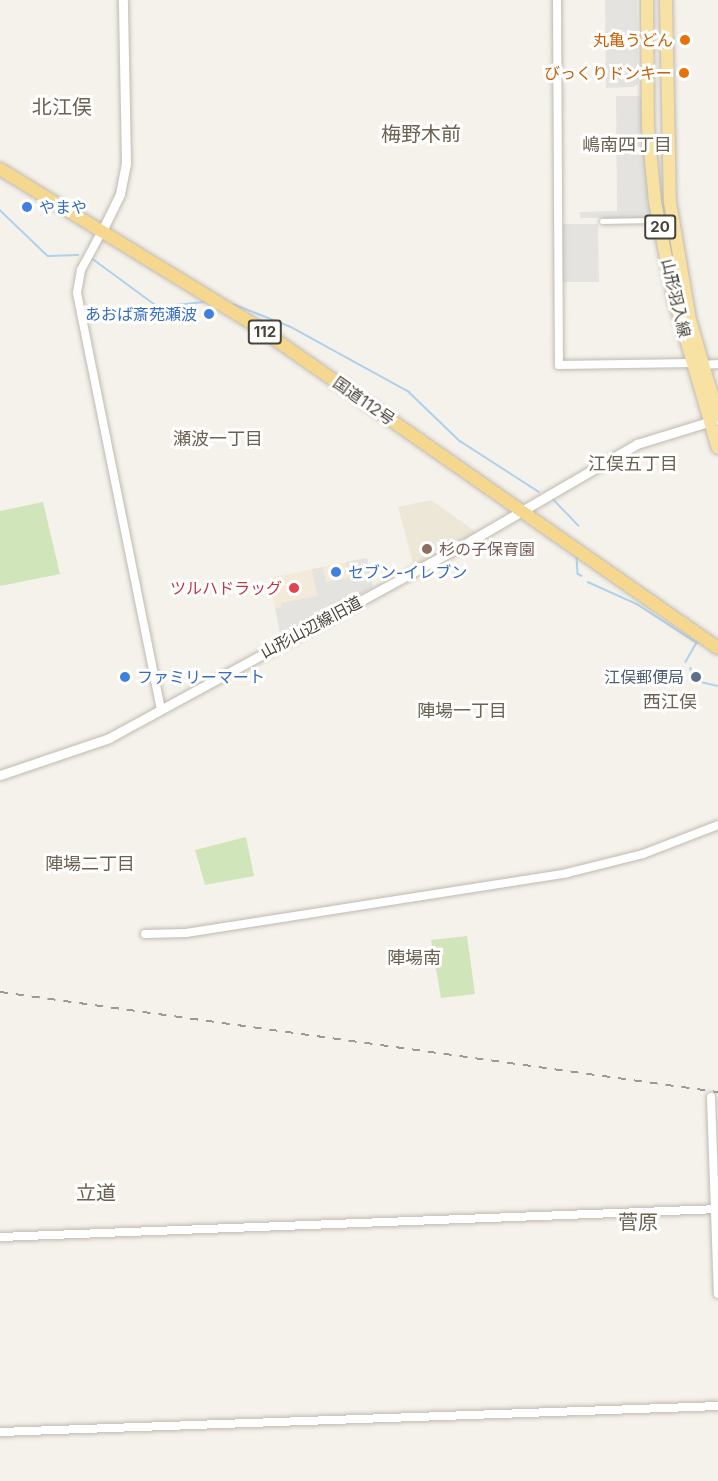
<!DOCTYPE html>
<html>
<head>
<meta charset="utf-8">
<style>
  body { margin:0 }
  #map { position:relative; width:718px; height:1481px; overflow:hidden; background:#f5f2ec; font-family:Inter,"Noto Sans JP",sans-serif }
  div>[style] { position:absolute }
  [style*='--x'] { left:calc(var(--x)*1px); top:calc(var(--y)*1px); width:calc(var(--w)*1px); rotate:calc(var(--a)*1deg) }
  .commercial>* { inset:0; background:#f4eada }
  .education>* { inset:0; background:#ede7d7 }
  .green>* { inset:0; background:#d0e5b9 }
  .parking>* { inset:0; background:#e4e3e0 }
  .stream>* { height:1.5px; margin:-0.75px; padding:0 0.75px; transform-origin:0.75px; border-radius:0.75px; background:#aed1ec }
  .roads { filter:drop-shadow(0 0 2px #c0baaf) drop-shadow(0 0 2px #c0baaf) }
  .pedestrian>* { height:5px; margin:-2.5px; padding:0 2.5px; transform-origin:2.5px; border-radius:2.5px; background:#fff }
  .minor>* { height:8px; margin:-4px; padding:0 4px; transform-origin:4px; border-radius:4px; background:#fff }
  .tertiary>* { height:9px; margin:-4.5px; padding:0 4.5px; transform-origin:4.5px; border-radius:4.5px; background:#fff }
  .primary>* { height:12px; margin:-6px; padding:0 6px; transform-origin:6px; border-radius:6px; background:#f7e1a3 }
  .trunk>* { height:12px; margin:-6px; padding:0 6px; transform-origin:6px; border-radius:6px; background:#f5d78e }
  .rail>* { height:1.5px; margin-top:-0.75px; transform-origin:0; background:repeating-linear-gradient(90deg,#9a9a9a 0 8px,transparent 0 16px) }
  .dots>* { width:16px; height:16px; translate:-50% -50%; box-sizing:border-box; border:3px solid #fff; border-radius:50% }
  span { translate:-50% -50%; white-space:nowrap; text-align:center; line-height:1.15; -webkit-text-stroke:6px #fff; paint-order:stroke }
  .shield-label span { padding:2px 4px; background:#fff; border:2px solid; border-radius:4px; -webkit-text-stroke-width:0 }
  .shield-label { font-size:15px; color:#49443a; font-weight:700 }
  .food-label { font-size:16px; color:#c56008 }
  .right { translate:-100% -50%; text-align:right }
  .shop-label { font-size:16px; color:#366cbe }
  .left { translate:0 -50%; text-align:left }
  .street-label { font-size:16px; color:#49443a }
  .education-label { font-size:16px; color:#785e54 }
  .health-label { font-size:16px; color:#be3a42 }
  .service-label { font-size:16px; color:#4e5e75 }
  .neighbourhood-label { font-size:18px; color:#6b6252 }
  .quarter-label { font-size:20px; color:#6b6252 }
</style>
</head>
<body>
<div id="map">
  <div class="commercial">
    <div style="clip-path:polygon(367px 558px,373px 587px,281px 638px,269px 578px)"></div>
  </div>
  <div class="education">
    <div style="clip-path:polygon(431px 500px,476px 532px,414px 567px,398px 507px)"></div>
  </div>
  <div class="green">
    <div style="clip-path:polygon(43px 502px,60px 574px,0 586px,0 511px)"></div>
    <div style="clip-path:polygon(246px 837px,254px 876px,205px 885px,195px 850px)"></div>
    <div style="clip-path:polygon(467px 936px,475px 994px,441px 998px,431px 940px)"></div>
  </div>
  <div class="parking">
    <div style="clip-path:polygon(605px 0,637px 0,638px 84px,634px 87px,606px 88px)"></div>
    <div style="clip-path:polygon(616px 96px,638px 96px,643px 100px,652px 218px,580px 218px,580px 212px,617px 211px)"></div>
    <div style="clip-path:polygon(560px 224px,598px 224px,599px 282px,561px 282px)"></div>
    <div style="clip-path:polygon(367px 558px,373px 587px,281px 638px,275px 608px,282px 607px,281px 603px,317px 596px,312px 569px,323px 567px,326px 582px,349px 578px,346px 562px)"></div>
  </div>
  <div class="stream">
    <div style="--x:0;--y:210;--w:66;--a:43.8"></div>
    <div style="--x:48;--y:256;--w:30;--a:-2"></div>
    <div style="--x:93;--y:259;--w:81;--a:36.4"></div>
    <div style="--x:158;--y:307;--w:46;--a:-6.2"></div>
    <div style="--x:233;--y:304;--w:62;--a:21.6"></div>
    <div style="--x:291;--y:327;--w:135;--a:28.8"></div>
    <div style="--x:409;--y:392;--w:71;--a:43.9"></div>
    <div style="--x:460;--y:441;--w:94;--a:32.8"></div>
    <div style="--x:553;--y:499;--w:37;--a:46"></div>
    <div style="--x:577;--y:558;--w:16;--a:86"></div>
    <div style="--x:578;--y:574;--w:4;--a:27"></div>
    <div style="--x:588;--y:582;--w:54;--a:24.2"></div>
    <div style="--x:637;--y:604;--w:72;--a:33"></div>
    <div style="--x:697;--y:643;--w:22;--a:120"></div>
    <div style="--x:691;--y:668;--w:12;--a:85"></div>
    <div style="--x:692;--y:680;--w:27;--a:13"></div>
  </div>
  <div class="roads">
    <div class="pedestrian">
      <div style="--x:602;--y:221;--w:50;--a:-1.1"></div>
    </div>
    <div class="minor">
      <div style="--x:557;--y:0;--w:365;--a:89.7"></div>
      <div style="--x:559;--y:365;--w:133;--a:-0.9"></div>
      <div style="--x:101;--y:233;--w:42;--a:118.4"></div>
      <div style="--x:81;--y:270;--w:23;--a:100"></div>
      <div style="--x:77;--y:293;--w:424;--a:78.6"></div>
      <div style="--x:703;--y:365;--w:15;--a:-4"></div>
      <div style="--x:145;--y:934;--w:41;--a:-1.4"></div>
      <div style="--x:186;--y:933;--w:386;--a:-8.9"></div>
      <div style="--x:567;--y:873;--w:78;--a:-14"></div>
      <div style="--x:643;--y:854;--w:80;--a:-21.1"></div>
      <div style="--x:711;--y:1097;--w:197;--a:88"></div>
      <div style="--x:0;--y:1237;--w:719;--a:-2.23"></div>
      <div style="--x:0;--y:1432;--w:718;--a:-2.07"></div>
    </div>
    <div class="tertiary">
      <div style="--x:101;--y:233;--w:43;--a:-64"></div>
      <div style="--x:120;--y:194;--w:32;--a:-79"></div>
      <div style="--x:126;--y:163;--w:163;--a:-91.1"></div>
      <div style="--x:0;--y:775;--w:115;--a:-18.7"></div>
      <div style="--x:109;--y:738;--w:413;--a:-28.6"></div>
      <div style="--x:472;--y:540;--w:191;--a:-30.2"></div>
      <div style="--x:637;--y:444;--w:82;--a:-17.1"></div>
    </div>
    <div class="primary">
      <div style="--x:647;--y:0;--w:128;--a:89.6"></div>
      <div style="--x:648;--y:128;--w:74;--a:84.6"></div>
      <div style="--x:655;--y:202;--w:98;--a:78.8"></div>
      <div style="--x:674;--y:298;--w:156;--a:73.7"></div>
      <div style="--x:666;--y:0;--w:202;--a:88.9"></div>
      <div style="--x:670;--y:202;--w:120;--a:80.4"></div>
      <div style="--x:690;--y:320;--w:100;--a:73.7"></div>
    </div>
    <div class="trunk">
      <div style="--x:0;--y:169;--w:300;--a:31.5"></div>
      <div style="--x:256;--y:326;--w:563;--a:34.88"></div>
    </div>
  </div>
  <div class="rail">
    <div style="--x:0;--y:992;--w:725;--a:7.93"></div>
  </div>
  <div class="dots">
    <div style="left:685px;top:40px;background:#e8710a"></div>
    <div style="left:684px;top:73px;background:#e8710a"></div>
    <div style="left:27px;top:207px;background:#3f7fe0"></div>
    <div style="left:209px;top:314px;background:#3f7fe0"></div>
    <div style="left:427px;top:549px;background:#8d6e63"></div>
    <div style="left:336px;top:572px;background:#3f7fe0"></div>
    <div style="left:294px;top:588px;background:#e0444e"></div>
    <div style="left:125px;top:677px;background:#3f7fe0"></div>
    <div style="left:696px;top:677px;background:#5c6f8a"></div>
  </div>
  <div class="shield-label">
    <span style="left:660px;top:227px">20</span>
    <span style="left:265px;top:332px">112</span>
  </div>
  <div class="food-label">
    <span class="right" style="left:673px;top:40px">丸亀うどん</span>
    <span class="right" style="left:672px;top:73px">びっくりドンキー</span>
  </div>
  <div class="shop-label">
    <span class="left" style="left:39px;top:207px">やまや</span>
    <span class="right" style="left:197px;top:314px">あおば斎苑瀬波</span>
    <span class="left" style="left:348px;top:572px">セブン-イレブン</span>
    <span class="left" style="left:137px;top:677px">ファミリーマート</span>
  </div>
  <div class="street-label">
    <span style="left:676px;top:298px;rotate:77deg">山形羽入線</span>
    <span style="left:364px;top:401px;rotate:35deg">国道112号</span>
    <span style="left:311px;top:627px;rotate:-28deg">山形山辺線旧道</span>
  </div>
  <div class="education-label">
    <span class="left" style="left:439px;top:549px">杉の子保育園</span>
  </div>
  <div class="health-label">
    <span class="right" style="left:282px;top:588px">ツルハドラッグ</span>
  </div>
  <div class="service-label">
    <span class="right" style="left:684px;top:677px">江俣郵便局</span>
  </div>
  <div class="neighbourhood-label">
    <span style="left:627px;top:145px">嶋南四丁目</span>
    <span style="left:218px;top:439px">瀬波一丁目</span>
    <span style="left:633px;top:464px">江俣五丁目</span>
    <span style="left:670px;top:702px">西江俣</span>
    <span style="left:462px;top:711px">陣場一丁目</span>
    <span style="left:90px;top:864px">陣場二丁目</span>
    <span style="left:414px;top:958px">陣場南</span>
  </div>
  <div class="quarter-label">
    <span style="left:62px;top:107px">北江俣</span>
    <span style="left:421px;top:134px">梅野木前</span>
    <span style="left:96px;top:1193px">立道</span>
    <span style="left:638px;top:1222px">菅原</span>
  </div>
</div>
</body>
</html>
